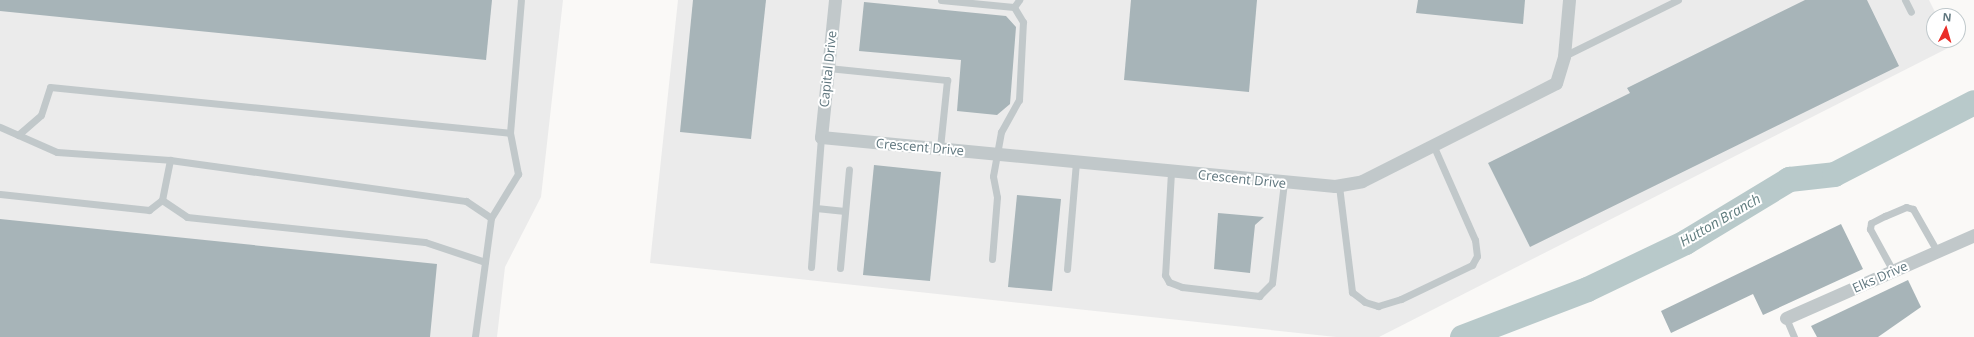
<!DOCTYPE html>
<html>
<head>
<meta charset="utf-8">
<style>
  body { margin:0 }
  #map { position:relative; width:1974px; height:337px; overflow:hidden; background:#faf9f7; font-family:"Open Sans",sans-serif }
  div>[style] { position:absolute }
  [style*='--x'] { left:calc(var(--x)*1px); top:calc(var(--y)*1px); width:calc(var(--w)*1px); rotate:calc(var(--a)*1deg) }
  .built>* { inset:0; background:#ebebeb }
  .river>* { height:25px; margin:-12.5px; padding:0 12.5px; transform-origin:12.5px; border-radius:12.5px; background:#b8c9ca }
  .building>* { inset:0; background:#a7b4b8 }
  .lane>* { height:7px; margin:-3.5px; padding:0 3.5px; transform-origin:3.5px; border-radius:3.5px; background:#c1c8ca }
  .street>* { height:13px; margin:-6.5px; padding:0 6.5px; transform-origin:6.5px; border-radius:6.5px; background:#c1c8ca }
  span { translate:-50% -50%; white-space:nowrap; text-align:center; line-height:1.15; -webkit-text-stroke:4px #fff; paint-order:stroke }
  .street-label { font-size:13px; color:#5f767e }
  .water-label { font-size:14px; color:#5e7b7d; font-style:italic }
  .north { position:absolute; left:1926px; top:8px; width:40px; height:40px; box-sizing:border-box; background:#fff; border:1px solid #bfc8cb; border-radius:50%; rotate:5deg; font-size:11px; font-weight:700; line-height:16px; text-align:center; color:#5f767e }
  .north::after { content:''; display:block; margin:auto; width:14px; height:18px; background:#ea2d28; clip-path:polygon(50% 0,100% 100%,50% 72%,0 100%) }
</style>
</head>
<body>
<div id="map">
  <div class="built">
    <div style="clip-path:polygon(0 0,563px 0,541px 197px,505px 267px,497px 337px,0 337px)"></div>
    <div style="clip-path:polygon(678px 0,1929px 0,1937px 16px,1934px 16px,1934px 40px,1949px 40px,1952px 46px,1379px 337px,1336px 337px,650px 263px)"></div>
  </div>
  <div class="river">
    <div style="--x:1462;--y:337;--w:134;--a:-21"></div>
    <div style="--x:1587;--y:289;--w:109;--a:-25.6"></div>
    <div style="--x:1685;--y:242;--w:122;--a:-31.2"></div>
    <div style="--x:1789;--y:179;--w:45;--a:-6.3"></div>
    <div style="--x:1834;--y:174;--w:157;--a:-27.2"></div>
  </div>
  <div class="building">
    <div style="clip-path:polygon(0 0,492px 0,486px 60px,0 11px)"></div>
    <div style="clip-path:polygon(693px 0,766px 0,751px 139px,680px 132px)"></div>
    <div style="clip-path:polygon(1131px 0,1257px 0,1249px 92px,1124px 80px)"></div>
    <div style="clip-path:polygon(1418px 0,1525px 0,1523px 24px,1416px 13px)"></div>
    <div style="clip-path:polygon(1805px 0,1867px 0,1899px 66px,1530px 247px,1488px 163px,1630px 93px,1627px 88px)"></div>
    <div style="clip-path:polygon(864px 2px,1006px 16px,1016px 27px,1010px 104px,997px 115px,957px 111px,961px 60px,859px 51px)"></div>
    <div style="clip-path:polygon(874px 165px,941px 172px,930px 281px,863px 275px)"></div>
    <div style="clip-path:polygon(1017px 195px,1061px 199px,1052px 291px,1008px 287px)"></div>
    <div style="clip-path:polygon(1218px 213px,1264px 217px,1255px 225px,1250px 273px,1214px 269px)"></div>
    <div style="clip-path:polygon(0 219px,437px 264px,430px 337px,0 337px)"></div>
    <div style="clip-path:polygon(1841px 224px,1863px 269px,1763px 315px,1753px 294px,1671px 333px,1661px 311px)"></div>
    <div style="clip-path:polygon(1908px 280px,1921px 307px,1878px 337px,1817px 337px,1811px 326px)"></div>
  </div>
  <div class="lane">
    <div style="--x:941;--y:0;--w:73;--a:5.5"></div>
    <div style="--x:1905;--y:0;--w:13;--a:63"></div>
    <div style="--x:1564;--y:56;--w:127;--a:-26.2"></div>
    <div style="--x:828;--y:68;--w:120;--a:5.8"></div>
    <div style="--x:947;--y:80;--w:68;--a:95.9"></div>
    <div style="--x:0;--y:127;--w:62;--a:23.7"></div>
    <div style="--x:57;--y:152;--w:113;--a:4"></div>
    <div style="--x:170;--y:160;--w:299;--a:7.9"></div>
    <div style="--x:466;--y:201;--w:30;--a:34"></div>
    <div style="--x:491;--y:218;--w:120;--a:97.7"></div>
    <div style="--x:18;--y:135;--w:30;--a:-41"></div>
    <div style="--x:41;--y:115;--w:29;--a:-72"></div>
    <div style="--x:50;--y:87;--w:462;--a:5.7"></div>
    <div style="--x:1171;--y:172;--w:103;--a:93.3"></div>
    <div style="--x:1165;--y:275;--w:8;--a:60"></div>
    <div style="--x:1169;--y:282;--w:14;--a:21"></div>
    <div style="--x:1182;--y:287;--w:78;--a:6.7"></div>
    <div style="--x:1259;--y:296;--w:18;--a:-45"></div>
    <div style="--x:1272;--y:283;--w:101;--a:-83.2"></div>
    <div style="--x:1339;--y:186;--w:107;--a:83"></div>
    <div style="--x:1352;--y:292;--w:16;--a:38"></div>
    <div style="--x:1365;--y:302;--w:14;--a:17"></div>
    <div style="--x:1378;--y:306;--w:24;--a:-17"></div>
    <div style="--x:1401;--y:299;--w:79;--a:-25.6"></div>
    <div style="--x:1472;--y:265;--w:10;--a:-61"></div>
    <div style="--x:1477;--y:256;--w:16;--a:-97"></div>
    <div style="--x:1475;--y:240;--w:102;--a:-113.8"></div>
    <div style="--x:0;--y:194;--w:150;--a:6.1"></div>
    <div style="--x:149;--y:210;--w:16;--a:-38"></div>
    <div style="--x:162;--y:200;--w:41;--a:-78.7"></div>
    <div style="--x:162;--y:200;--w:30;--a:34"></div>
    <div style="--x:187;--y:217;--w:239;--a:6"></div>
    <div style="--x:425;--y:242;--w:63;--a:18.4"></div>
    <div style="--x:816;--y:208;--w:29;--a:6"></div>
    <div style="--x:491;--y:218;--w:52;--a:-58.5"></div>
    <div style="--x:518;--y:174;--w:42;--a:-101"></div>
    <div style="--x:510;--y:133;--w:133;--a:-85.3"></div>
    <div style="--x:992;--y:259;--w:62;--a:-85.4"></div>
    <div style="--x:997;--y:197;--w:21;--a:-101"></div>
    <div style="--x:993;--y:176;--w:45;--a:-79.7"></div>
    <div style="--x:1001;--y:132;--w:37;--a:-61"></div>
    <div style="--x:1019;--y:100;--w:78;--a:-87.1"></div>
    <div style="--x:1023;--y:22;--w:17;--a:-121"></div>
    <div style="--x:1014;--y:7;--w:9;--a:-54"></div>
    <div style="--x:811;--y:267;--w:130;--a:-85.6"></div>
    <div style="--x:840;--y:268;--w:99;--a:-84.8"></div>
    <div style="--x:1067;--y:269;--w:107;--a:-85.2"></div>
    <div style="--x:1893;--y:271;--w:48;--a:-118.7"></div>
    <div style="--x:1870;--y:229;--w:6;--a:-81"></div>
    <div style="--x:1871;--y:223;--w:16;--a:-27"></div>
    <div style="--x:1885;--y:216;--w:23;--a:-23"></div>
    <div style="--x:1906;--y:207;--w:7;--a:16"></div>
    <div style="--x:1913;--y:209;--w:48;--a:60.3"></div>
    <div style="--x:1786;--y:318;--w:21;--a:67"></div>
  </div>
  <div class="street">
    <div style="--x:835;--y:0;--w:138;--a:95.8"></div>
    <div style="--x:821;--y:137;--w:516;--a:5.45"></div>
    <div style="--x:1335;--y:186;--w:27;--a:-10"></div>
    <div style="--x:1362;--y:181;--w:217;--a:-26.8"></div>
    <div style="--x:1556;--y:83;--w:28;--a:-73"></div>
    <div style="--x:1564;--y:56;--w:56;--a:-84.9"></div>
    <div style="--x:1786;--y:318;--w:206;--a:-23.8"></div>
  </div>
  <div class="street-label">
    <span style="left:828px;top:69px;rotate:-84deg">Capital Drive</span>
    <span style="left:920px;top:147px;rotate:5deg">Crescent Drive</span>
    <span style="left:1242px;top:179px;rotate:6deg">Crescent Drive</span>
    <span style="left:1880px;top:277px;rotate:-24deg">Elks Drive</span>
  </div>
  <div class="water-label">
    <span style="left:1720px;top:220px;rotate:-30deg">Hutton Branch</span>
  </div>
  <div class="north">N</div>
</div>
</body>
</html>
